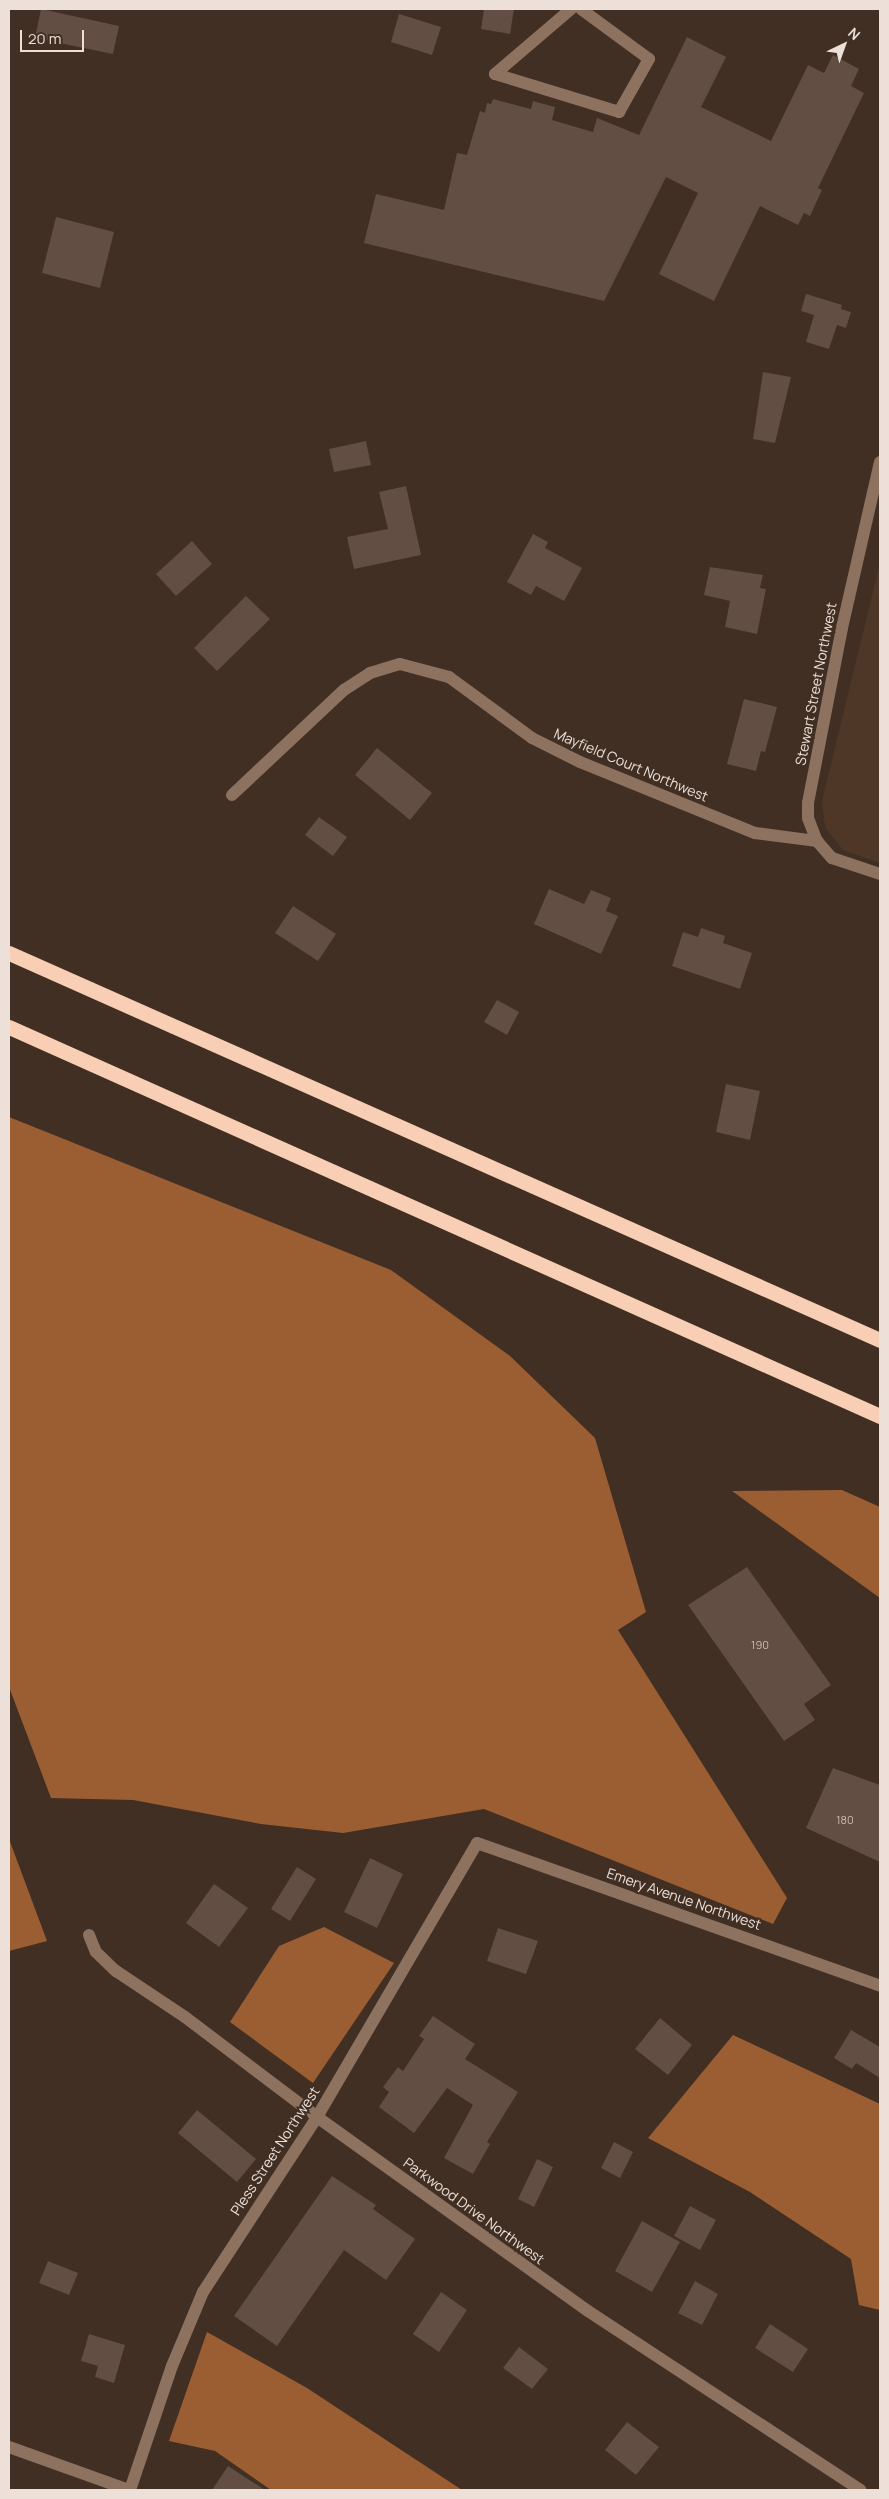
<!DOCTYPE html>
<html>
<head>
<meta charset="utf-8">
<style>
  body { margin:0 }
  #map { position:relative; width:889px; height:2499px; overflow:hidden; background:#412f23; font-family:Manrope,sans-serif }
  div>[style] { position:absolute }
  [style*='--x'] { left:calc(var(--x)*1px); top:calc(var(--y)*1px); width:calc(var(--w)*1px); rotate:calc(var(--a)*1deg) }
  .built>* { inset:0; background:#4f3728 }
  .forest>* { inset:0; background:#9b5e33 }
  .building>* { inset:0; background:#624e42 }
  .minor>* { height:12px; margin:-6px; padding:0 6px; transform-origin:6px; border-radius:6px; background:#8e7260 }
  .highway>* { height:15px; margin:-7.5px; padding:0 7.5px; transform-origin:7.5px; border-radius:7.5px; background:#f8ceb4 }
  span { translate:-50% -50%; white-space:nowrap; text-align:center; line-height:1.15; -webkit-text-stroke:4px #412f23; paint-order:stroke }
  .number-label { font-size:11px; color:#cabcb3 }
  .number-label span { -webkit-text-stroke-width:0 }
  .street-label { font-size:14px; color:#ece0d9 }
  .frame { position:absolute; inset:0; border:10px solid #ece0d9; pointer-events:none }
  .north { position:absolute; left:819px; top:20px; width:50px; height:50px; -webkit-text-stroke:4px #412f23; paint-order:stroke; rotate:42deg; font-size:14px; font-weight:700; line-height:20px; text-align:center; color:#ece0d9 }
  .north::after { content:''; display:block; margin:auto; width:18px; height:22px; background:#ece0d9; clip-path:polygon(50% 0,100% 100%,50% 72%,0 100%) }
  .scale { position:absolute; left:20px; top:30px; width:64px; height:22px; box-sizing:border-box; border:2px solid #ece0d9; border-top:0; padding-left:6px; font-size:15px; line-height:18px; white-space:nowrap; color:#ece0d9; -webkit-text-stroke:4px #412f23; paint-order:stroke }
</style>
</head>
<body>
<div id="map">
  <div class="built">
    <div style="clip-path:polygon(880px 563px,880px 863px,843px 850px,825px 827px,822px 801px)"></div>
  </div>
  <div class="forest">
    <div style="clip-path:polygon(9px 1117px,391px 1270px,510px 1356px,595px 1438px,646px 1612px,618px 1630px,787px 1898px,773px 1924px,484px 1809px,343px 1833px,261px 1824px,133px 1800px,51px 1798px,9px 1687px)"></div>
    <div style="clip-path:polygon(842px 1490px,880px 1507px,880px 1598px,732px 1491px)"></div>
    <div style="clip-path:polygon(9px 1839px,47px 1941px,9px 1951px)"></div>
    <div style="clip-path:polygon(324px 1927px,394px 1963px,313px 2083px,230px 2022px,279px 1946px)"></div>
    <div style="clip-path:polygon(733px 2035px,880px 2104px,880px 2310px,859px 2305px,851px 2259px,750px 2192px,648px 2138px)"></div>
    <div style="clip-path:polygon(207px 2332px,307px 2388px,462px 2490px,271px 2490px,215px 2451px,169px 2441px)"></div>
  </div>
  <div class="building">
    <div style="clip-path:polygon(41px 9px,119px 26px,113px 54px,35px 38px)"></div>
    <div style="clip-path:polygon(484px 9px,514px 9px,510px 34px,481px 29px)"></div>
    <div style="clip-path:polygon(399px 14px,441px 27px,432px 55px,391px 42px)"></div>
    <div style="clip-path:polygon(687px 37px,726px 57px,701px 107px,771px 141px,808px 65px,824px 73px,833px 55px,859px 69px,851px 86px,864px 93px,818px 188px,822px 190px,810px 216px,804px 213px,798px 225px,760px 206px,714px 301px,659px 274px,698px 193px,666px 177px,604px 301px,364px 243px,376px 194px,444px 210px,457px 153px,467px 155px,480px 111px,485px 113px,487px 103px,491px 104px,493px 99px,531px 109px,533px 101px,555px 107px,552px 120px,593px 132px,597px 118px,639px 135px)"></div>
    <div style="clip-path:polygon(56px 217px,114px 232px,100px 288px,42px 273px)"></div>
    <div style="clip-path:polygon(806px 294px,842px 305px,841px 309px,851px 312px,846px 328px,837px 325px,829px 349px,806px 342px,814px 315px,801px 311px)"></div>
    <div style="clip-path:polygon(763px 372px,791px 377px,775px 443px,753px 439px)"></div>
    <div style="clip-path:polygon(366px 441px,371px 465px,334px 472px,329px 449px)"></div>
    <div style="clip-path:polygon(406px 486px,421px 555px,354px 569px,347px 537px,388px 529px,379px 492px)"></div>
    <div style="clip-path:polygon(533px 534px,548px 542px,545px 548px,582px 568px,564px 601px,536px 586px,531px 595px,507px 582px)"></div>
    <div style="clip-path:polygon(192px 541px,212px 564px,176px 596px,156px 574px)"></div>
    <div style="clip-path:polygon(710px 567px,763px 575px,760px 588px,766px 589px,757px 634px,725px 627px,730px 601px,704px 595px)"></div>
    <div style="clip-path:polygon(246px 596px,270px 619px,217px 671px,194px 648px)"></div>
    <div style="clip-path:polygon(744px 699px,777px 707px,765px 752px,761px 751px,756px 771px,727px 764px)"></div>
    <div style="clip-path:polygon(377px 748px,432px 793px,410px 820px,355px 775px)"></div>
    <div style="clip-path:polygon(319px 817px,347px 837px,333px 856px,305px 835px)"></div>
    <div style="clip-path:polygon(549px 889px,584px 904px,591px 890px,611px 898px,606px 911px,618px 916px,601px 954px,534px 924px)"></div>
    <div style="clip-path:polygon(293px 906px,336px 934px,318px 961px,275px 933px)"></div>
    <div style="clip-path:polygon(701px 928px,725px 936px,723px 943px,752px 953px,740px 989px,672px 966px,683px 932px,698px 937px)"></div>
    <div style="clip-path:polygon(497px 1000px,519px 1012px,507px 1035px,484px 1022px)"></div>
    <div style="clip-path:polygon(726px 1084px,760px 1091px,750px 1140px,716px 1132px)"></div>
    <div style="clip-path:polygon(747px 1567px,831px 1685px,804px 1704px,815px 1720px,784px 1741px,688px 1605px)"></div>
    <div style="clip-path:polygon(833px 1768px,880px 1785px,880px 1862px,806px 1828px)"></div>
    <div style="clip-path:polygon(370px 1858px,403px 1874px,377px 1928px,344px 1912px)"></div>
    <div style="clip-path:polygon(297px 1867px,316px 1879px,290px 1921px,271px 1909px)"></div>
    <div style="clip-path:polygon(214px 1884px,248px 1908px,219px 1947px,186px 1923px)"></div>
    <div style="clip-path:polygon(498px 1928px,538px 1941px,526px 1974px,487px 1961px)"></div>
    <div style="clip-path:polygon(433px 2016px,475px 2044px,465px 2059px,518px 2092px,487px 2142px,490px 2144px,473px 2174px,444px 2158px,473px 2105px,447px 2088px,414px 2133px,379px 2107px,389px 2092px,383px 2087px,398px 2067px,403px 2071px,424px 2039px,419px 2036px)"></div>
    <div style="clip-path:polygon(660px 2018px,692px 2045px,668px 2075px,635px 2049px)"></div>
    <div style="clip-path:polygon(851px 2030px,880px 2047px,880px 2078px,856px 2063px,852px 2069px,834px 2058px)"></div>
    <div style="clip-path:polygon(197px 2110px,256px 2159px,237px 2182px,178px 2133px)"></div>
    <div style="clip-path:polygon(614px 2142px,633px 2152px,620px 2178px,601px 2168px)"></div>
    <div style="clip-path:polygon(537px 2159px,553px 2167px,534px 2207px,518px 2199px)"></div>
    <div style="clip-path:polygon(332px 2176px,376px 2205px,373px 2209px,415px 2239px,386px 2280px,344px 2250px,277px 2346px,234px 2316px)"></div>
    <div style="clip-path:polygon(690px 2206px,716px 2220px,700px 2250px,674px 2236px)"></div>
    <div style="clip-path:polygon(642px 2221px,680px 2242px,652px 2292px,615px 2271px)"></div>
    <div style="clip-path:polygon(48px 2261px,78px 2273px,69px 2295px,39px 2283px)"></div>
    <div style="clip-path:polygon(695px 2281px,718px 2294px,702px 2325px,678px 2313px)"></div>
    <div style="clip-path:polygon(441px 2292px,467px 2310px,439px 2352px,413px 2334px)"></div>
    <div style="clip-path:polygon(770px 2324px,808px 2349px,793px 2372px,755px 2348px)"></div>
    <div style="clip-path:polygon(89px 2334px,125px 2345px,114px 2383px,95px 2377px,98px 2366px,81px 2361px)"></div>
    <div style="clip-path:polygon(519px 2347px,548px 2369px,532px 2389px,503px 2368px)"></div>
    <div style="clip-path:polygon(627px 2422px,659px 2447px,636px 2475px,605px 2450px)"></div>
    <div style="clip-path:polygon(228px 2466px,265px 2490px,212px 2490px)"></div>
  </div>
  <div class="minor">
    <div style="--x:495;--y:74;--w:130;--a:17"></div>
    <div style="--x:619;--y:112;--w:61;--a:-60.5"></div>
    <div style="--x:649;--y:59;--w:84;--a:-143.7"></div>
    <div style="--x:495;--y:74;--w:100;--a:-40.5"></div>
    <div style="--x:880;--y:462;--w:170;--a:102.9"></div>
    <div style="--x:842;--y:628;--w:178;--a:101"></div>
    <div style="--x:808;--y:803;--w:15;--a:90"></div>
    <div style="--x:808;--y:818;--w:25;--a:69"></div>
    <div style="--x:817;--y:841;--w:23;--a:49"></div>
    <div style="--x:832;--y:858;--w:51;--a:18.4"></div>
    <div style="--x:232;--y:795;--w:154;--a:-43.2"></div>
    <div style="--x:344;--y:690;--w:31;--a:-33"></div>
    <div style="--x:370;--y:673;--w:31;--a:-17"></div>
    <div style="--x:400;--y:664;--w:51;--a:14.9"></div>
    <div style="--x:449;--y:677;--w:103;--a:36.3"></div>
    <div style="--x:532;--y:738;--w:54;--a:26.6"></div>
    <div style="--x:580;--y:762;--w:189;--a:22.1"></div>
    <div style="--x:755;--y:833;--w:63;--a:7.4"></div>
    <div style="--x:89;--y:1935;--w:18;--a:68"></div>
    <div style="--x:96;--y:1952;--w:28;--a:44"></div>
    <div style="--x:116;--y:1971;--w:83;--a:33.7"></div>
    <div style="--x:185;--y:2017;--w:166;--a:37.1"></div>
    <div style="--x:317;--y:2117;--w:333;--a:35.6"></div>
    <div style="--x:588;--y:2311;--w:326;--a:33.3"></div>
    <div style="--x:9;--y:2447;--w:127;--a:19.7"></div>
    <div style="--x:130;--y:2490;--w:131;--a:-71.3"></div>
    <div style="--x:172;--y:2366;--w:80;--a:-67.3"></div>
    <div style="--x:203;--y:2292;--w:209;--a:-56.9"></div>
    <div style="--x:317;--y:2117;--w:317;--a:-59.7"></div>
    <div style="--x:477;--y:1843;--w:428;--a:19.5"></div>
  </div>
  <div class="highway">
    <div style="--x:9;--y:953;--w:953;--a:23.96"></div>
    <div style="--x:9;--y:1027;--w:954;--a:24.07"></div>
  </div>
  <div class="number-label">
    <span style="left:760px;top:1645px">190</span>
    <span style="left:845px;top:1820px">180</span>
  </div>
  <div class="street-label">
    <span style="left:816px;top:684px;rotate:-79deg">Stewart Street Northwest</span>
    <span style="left:631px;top:765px;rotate:23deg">Mayfield Court Northwest</span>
    <span style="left:684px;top:1899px;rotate:19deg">Emery Avenue Northwest</span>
    <span style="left:275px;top:2151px;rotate:-57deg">Pless Street Northwest</span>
    <span style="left:474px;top:2211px;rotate:36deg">Parkwood Drive Northwest</span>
  </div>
  <div class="frame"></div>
  <div class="north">N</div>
  <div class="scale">20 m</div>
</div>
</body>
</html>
